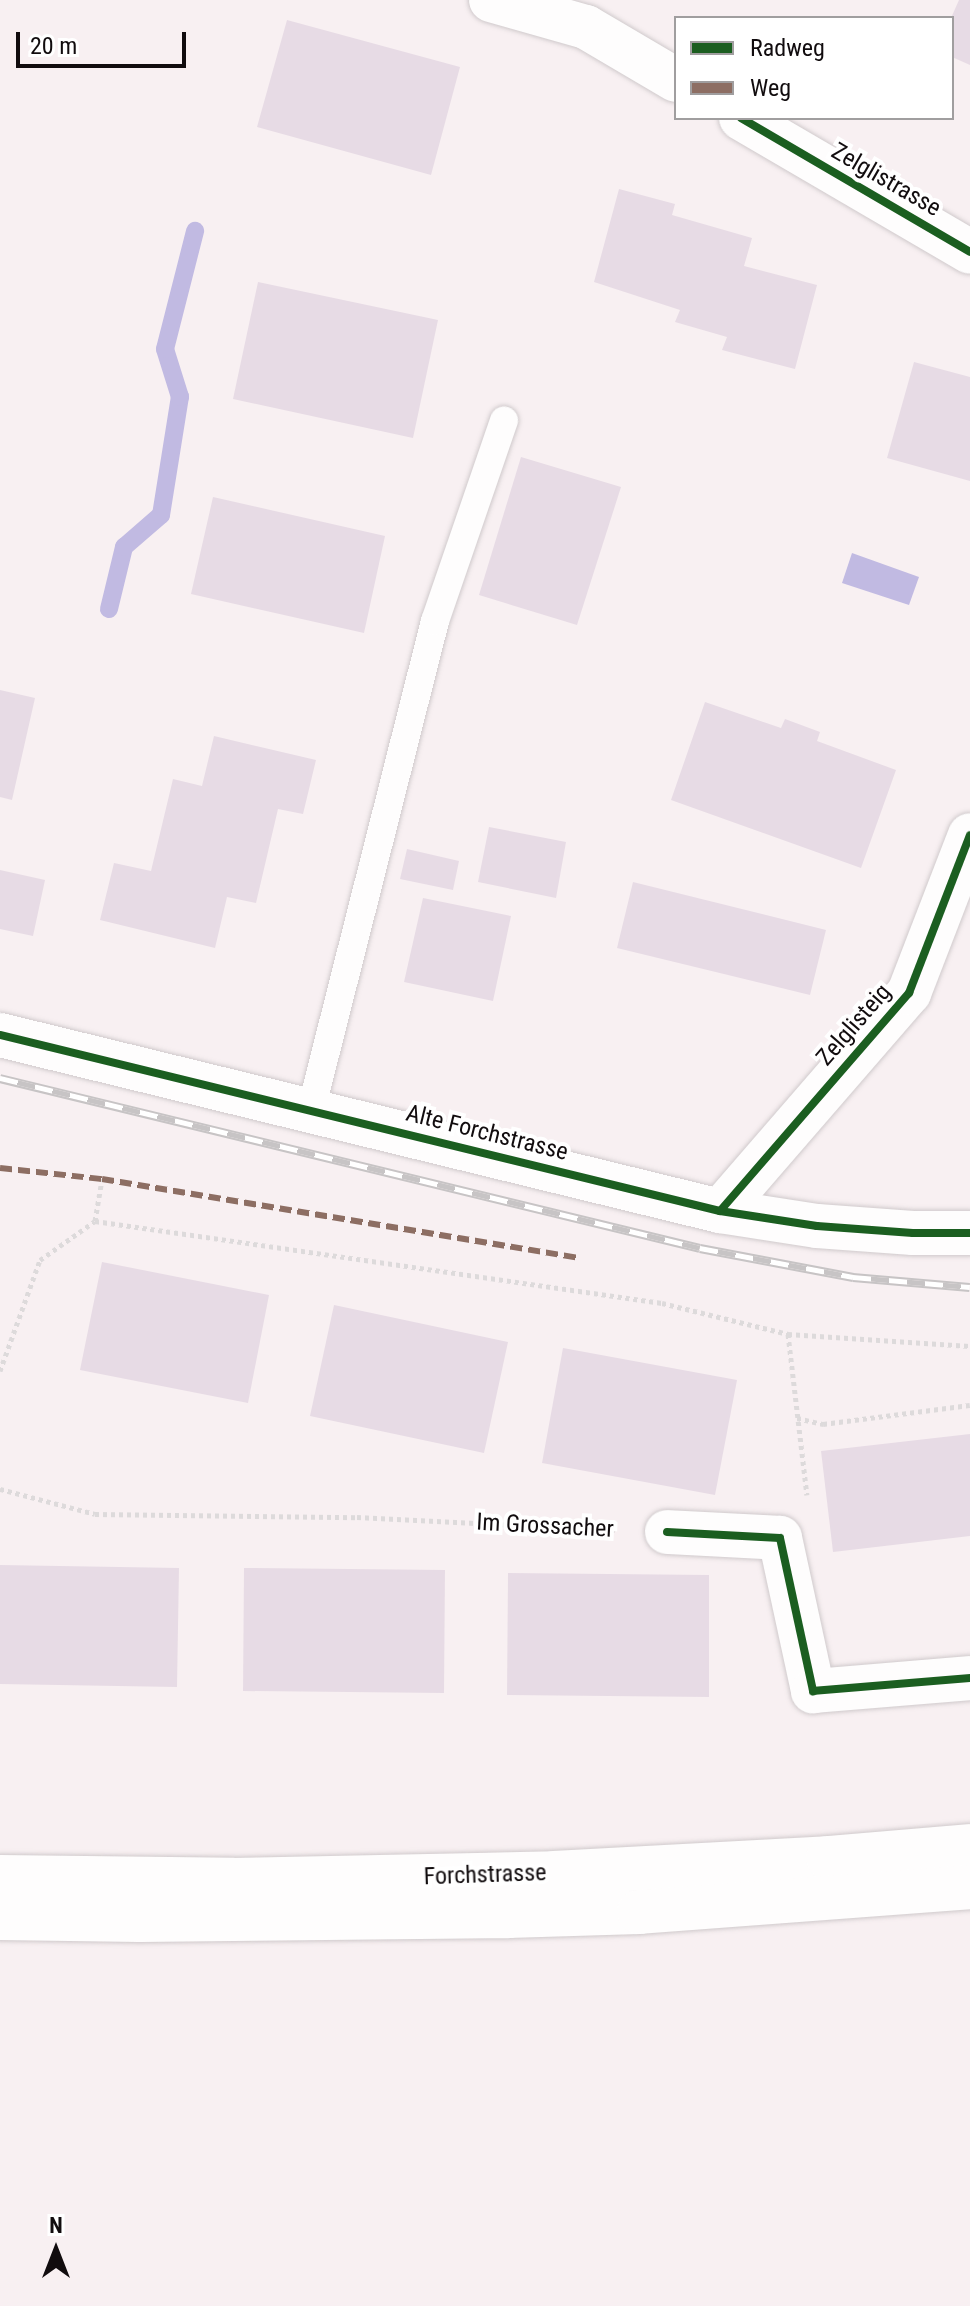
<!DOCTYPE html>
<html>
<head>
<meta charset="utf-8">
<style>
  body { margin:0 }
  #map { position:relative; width:970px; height:2306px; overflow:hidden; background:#f8f0f2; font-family:"Roboto Condensed",sans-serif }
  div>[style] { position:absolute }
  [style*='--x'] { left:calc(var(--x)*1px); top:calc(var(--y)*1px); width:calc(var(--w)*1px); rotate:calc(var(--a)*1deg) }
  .water>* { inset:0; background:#c1bae2 }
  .stream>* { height:18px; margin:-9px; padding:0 9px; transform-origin:9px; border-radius:9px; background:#c1bae2 }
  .building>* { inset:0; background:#e7dbe5 }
  .path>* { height:5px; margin-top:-2.5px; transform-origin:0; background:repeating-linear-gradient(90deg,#dddadb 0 4px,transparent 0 8px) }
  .roads { filter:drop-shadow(0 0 2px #d0cacc) drop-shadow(0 0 2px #d0cacc) }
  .service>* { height:28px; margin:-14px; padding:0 14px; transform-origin:14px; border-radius:14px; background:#fefdfd }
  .minor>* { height:44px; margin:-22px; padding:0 22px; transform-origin:22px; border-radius:22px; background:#fefdfd }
  .tertiary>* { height:44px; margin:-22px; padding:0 22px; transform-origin:22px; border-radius:22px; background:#fefdfd }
  .trunk>* { height:44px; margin:-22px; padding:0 22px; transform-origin:22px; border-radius:22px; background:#fefdfd }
  .rail>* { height:9px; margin-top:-4.5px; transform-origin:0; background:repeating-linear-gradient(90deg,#fff 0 18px,#c7c4c5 0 36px); box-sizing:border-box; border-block:2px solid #c7c4c5 }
  .quiet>* { height:6px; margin-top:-3px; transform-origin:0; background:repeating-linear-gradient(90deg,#8d6e63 0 12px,transparent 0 18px) }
  .cycleway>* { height:8px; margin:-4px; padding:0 4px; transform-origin:4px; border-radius:4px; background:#1b5e20 }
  span { translate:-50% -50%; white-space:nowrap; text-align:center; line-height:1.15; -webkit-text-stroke:8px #fff; paint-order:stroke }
  .street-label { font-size:24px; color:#110c0e }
  .legend { position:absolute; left:674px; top:16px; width:280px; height:104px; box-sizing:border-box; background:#fff; border:2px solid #a09e9f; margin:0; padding:10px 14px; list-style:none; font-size:24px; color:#110c0e }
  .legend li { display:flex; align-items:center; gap:16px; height:40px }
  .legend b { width:40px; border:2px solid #a09e9f }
  .north { position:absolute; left:16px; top:2210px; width:80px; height:80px; -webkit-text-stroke:6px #fff; paint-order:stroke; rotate:0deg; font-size:22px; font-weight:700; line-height:32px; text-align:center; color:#110c0e }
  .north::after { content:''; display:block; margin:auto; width:28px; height:36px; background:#110c0e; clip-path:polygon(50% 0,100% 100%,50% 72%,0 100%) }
  .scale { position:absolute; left:16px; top:32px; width:170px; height:36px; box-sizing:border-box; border:4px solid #110c0e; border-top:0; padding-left:10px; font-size:24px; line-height:28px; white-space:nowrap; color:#110c0e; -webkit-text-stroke:6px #fff; paint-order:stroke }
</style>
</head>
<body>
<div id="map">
  <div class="water">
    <div style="clip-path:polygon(852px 553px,919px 577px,909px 605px,842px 583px)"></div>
  </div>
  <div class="stream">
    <div style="--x:109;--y:609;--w:64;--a:-76.4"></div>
    <div style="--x:124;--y:547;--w:49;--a:-40.9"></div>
    <div style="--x:161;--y:515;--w:120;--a:-80.9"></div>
    <div style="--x:180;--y:397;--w:50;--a:-107.4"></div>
    <div style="--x:165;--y:349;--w:122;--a:-75.7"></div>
  </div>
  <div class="building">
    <div style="clip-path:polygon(959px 0,970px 0,970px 65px,952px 57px,951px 18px)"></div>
    <div style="clip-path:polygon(287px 20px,460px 67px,431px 175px,257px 127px)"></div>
    <div style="clip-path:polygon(619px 189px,675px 204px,672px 215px,752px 238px,744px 266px,817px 285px,795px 369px,722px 350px,727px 337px,675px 322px,680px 310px,594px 282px)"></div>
    <div style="clip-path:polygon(258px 282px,438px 320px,413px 438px,233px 399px)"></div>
    <div style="clip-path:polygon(914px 362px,970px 377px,970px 481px,887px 458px)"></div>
    <div style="clip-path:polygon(521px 457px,621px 487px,577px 625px,479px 595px)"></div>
    <div style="clip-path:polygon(213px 497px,385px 536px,364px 633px,191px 594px)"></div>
    <div style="clip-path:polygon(0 690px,35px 698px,12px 800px,0 797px)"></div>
    <div style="clip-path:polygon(705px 702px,781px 728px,785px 719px,820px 732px,817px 741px,896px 770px,861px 868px,671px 800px)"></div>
    <div style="clip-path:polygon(214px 736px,316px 760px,303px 814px,278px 809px,256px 903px,227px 897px,215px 948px,100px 920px,114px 863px,151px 871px,173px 779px,202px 786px)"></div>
    <div style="clip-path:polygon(489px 827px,566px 842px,556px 898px,478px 882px)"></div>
    <div style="clip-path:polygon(407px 849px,459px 861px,453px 890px,400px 879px)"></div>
    <div style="clip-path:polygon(0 870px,45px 880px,33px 936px,0 929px)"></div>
    <div style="clip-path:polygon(633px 882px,826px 930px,810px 995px,617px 948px)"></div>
    <div style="clip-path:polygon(423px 898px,511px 916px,493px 1001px,404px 982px)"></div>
    <div style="clip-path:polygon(102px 1262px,269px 1295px,248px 1403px,80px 1370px)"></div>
    <div style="clip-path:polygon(334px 1305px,508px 1342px,484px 1453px,310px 1416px)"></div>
    <div style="clip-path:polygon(563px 1348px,737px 1380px,715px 1495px,542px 1463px)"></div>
    <div style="clip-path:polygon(970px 1434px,970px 1536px,833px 1552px,821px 1451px)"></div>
    <div style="clip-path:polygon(0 1565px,179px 1568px,177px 1687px,0 1684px)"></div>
    <div style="clip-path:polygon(244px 1568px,445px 1570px,444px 1693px,243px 1691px)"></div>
    <div style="clip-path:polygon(508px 1573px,709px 1575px,709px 1697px,507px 1695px)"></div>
  </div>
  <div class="path">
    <div style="--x:95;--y:1221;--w:43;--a:-80.5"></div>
    <div style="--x:788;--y:1334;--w:162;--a:83.3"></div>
    <div style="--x:0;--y:1371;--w:118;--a:-70.2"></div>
    <div style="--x:40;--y:1260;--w:67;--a:-35.3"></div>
    <div style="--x:95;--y:1221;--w:573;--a:8.23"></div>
    <div style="--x:662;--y:1303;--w:130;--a:13.8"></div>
    <div style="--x:788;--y:1334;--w:182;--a:3.8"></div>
    <div style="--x:797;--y:1418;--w:27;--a:13"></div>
    <div style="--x:823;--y:1424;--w:148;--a:-7.4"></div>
    <div style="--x:0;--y:1489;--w:98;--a:14.7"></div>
    <div style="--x:95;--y:1514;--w:262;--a:0.7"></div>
    <div style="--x:357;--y:1517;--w:258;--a:2.9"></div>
  </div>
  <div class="roads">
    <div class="service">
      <div style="--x:311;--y:1110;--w:504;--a:-75.77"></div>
      <div style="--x:435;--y:621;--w:212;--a:-71"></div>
    </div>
    <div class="minor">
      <div style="--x:491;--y:0;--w:99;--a:15.9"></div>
      <div style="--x:586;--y:27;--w:104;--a:30.5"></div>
      <div style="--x:741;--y:118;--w:265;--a:30.3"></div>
      <div style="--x:720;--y:1211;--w:289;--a:-49.1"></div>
      <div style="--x:909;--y:993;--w:169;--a:-68.9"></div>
      <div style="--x:667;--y:1532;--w:113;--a:3"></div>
      <div style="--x:780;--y:1538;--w:157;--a:77.8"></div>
      <div style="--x:813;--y:1691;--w:158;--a:-4.7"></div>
    </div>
    <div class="tertiary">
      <div style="--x:0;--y:1035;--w:741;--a:13.74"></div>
      <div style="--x:720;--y:1211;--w:98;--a:8.8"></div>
      <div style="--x:817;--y:1226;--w:96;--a:4.2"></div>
      <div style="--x:913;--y:1233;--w:57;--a:0"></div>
    </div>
    <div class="trunk">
      <div style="--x:0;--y:1877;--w:233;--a:0.7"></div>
      <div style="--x:233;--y:1880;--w:321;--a:-1.2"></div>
      <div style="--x:554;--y:1873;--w:274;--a:-3.1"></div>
      <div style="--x:828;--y:1858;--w:143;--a:-4.8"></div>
      <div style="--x:0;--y:1918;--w:140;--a:0.8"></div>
      <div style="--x:140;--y:1920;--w:368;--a:-0.6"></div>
      <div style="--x:508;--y:1916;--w:131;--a:-1.7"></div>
      <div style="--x:639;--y:1912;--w:332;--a:-4.3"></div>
    </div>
  </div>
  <div class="rail">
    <div style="--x:0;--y:1078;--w:720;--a:13.65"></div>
    <div style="--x:700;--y:1248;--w:156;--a:10.7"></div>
    <div style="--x:853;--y:1277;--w:117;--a:4.9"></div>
  </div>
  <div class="quiet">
    <div style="--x:0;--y:1168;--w:103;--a:6.2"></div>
    <div style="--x:102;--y:1179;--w:483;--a:9.4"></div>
  </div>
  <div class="cycleway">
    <div style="--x:741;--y:118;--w:265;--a:30.3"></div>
    <div style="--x:0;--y:1035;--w:741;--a:13.74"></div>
    <div style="--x:720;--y:1211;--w:98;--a:8.8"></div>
    <div style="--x:817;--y:1226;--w:96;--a:4.2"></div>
    <div style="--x:913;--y:1233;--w:57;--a:0"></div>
    <div style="--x:720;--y:1211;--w:289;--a:-49.1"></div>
    <div style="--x:909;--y:993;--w:169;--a:-68.9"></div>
    <div style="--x:667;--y:1532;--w:113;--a:3"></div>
    <div style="--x:780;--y:1538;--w:157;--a:77.8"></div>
    <div style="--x:813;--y:1691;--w:158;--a:-4.7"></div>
  </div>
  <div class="street-label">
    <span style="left:886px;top:180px;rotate:30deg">Zelglistrasse</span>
    <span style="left:854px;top:1025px;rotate:-49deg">Zelglisteig</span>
    <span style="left:487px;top:1133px;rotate:14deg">Alte Forchstrasse</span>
    <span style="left:545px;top:1526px;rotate:3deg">Im Grossacher</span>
    <span style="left:485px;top:1875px;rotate:-2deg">Forchstrasse</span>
  </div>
  <ul class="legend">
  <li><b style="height:10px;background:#1b5e20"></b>Radweg</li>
  <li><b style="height:10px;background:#8d6e63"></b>Weg</li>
  </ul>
  <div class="north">N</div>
  <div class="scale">20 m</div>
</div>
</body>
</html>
